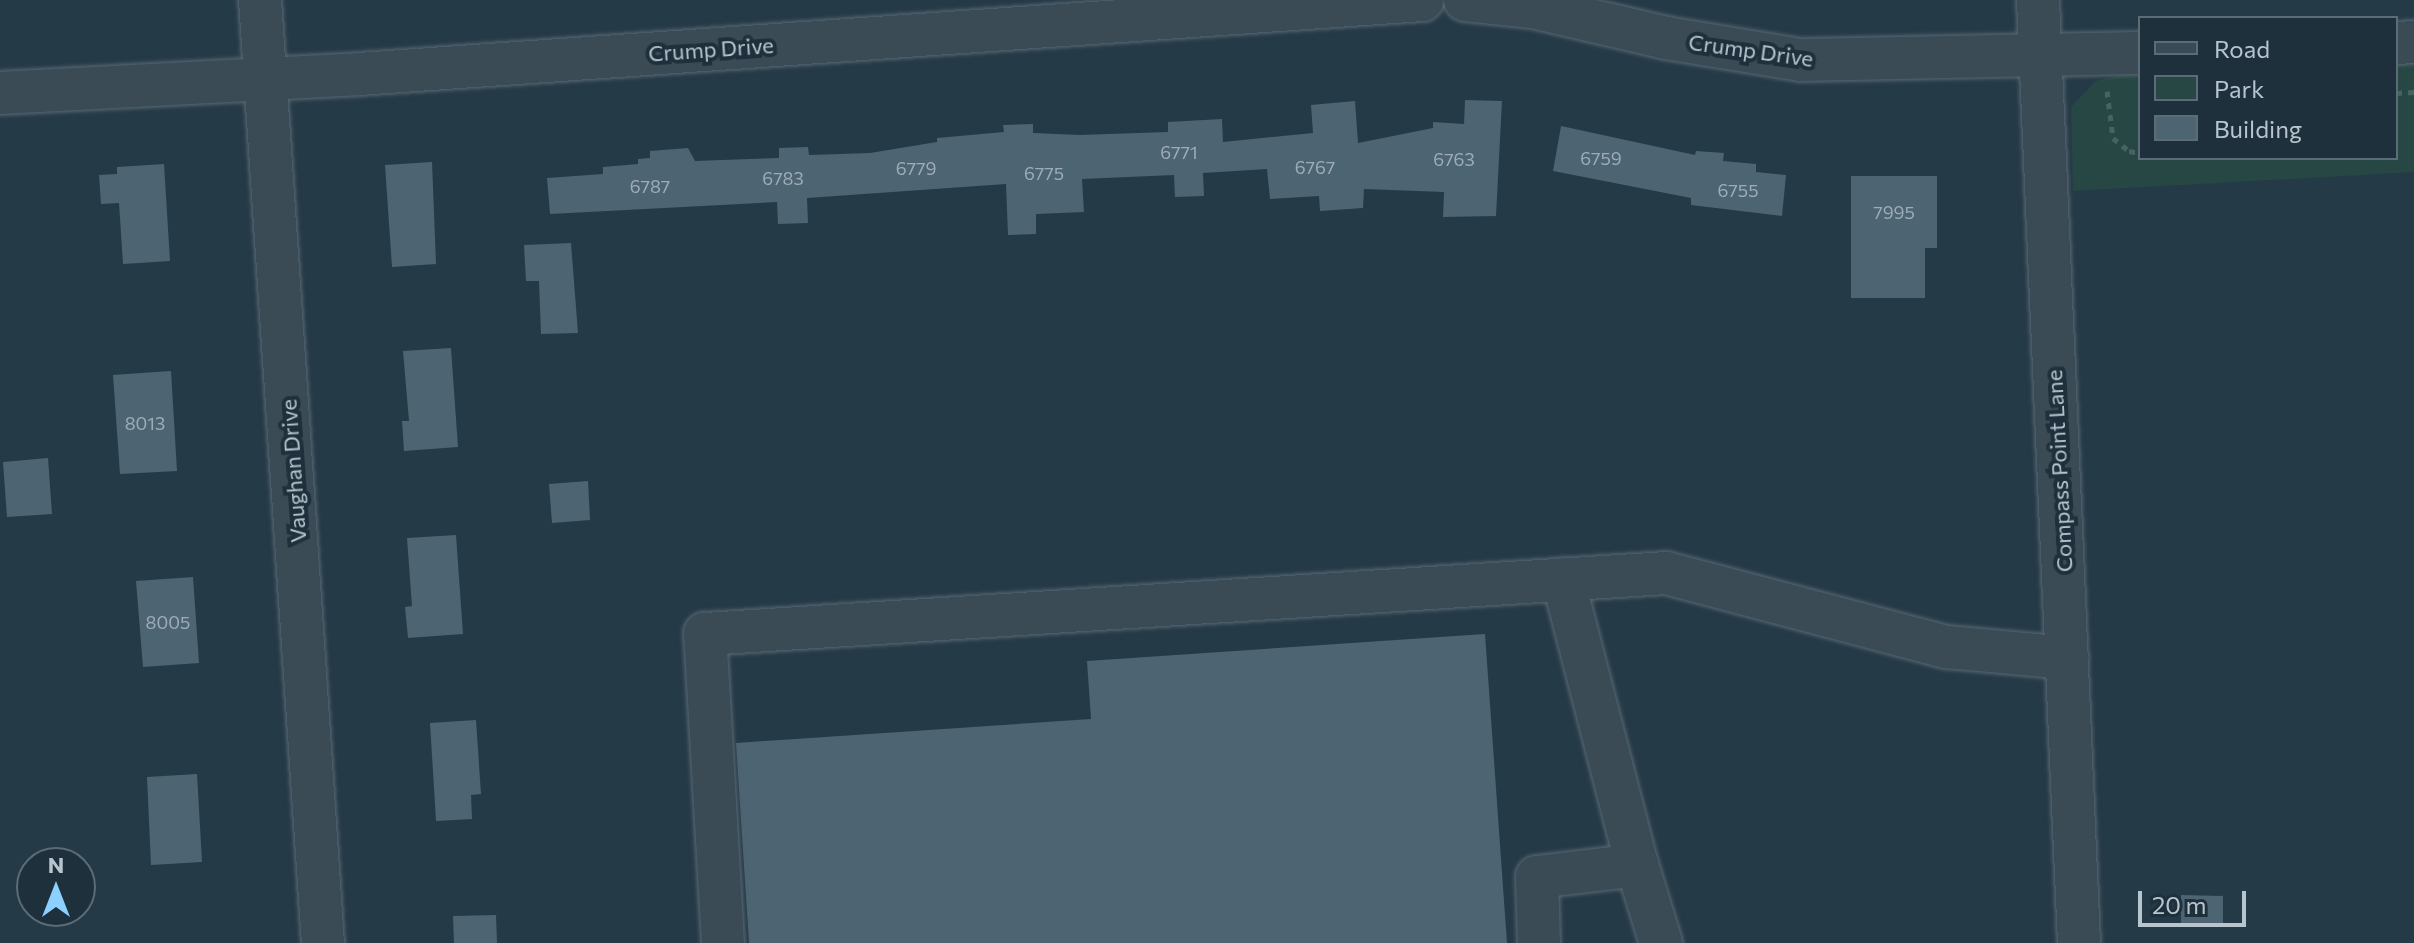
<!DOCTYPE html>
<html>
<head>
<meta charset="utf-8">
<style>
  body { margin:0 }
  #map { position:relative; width:2414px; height:943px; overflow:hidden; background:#253a47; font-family:Commissioner,sans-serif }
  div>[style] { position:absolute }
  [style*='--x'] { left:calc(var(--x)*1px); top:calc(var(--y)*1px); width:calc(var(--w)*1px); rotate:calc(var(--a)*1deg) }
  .green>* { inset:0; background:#274744 }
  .building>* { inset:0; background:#4d6472 }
  .path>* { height:5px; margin-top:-2.5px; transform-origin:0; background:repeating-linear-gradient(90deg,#466360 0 6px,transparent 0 12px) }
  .roads { filter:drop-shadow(0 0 2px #586873) drop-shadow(0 0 2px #586873) }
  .minor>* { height:42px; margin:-21px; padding:0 21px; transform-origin:21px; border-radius:21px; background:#3a4b56 }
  span { translate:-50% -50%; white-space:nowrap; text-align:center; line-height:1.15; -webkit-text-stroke:8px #1e303b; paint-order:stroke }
  .number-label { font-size:18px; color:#9dadb8 }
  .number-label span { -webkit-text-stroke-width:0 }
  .street-label { font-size:22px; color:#b8c5cf }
  .legend { position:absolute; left:2138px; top:16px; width:260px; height:144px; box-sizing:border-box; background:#1e303b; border:2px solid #5c6c76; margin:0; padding:10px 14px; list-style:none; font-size:24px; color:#b8c5cf }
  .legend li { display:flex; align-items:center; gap:16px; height:40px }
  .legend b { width:40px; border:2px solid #5c6c76 }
  .north { position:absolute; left:16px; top:847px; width:80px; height:80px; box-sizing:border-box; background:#1e303b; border:2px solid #5c6c76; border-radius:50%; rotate:0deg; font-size:22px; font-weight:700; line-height:32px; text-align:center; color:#b8c5cf }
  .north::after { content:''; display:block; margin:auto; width:28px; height:36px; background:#8cd0ff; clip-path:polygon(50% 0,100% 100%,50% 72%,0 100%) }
  .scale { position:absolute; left:2138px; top:891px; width:108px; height:36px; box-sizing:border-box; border:4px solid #b8c5cf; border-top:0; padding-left:10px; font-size:24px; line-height:28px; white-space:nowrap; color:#b8c5cf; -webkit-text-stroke:6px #1e303b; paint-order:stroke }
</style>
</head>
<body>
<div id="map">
  <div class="green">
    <div style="clip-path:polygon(2414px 56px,2414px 172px,2073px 191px,2071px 107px,2096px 81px,2140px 70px,2140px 158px,2396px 158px,2396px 57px)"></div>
  </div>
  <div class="building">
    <div style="clip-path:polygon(1465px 100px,1502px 101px,1496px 216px,1443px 217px,1444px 192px,1364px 189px,1363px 208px,1320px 211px,1319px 196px,1270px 199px,1267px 169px,1203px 173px,1204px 196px,1175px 197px,1174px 175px,1082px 179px,1084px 212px,1036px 214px,1036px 234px,1008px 235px,1006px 184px,807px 198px,808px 223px,778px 224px,777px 202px,550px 214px,547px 178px,603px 174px,603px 167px,638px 164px,638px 159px,650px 158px,650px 151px,688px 148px,695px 161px,779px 158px,779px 148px,808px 147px,809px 155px,870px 153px,937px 142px,937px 138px,1004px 132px,1003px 125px,1033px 124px,1033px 133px,1080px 135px,1168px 132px,1168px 122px,1222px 119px,1223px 142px,1313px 133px,1311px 105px,1355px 101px,1358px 143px,1433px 128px,1433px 122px,1464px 124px)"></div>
    <div style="clip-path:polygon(1561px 126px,1695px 155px,1696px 151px,1724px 153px,1723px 161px,1756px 164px,1756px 172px,1786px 175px,1782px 216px,1691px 205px,1691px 198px,1553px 171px)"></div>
    <div style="clip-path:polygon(432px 162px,436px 264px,392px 267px,385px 165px)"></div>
    <div style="clip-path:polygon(164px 164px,170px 261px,123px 264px,119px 203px,101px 204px,99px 175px,117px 174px,117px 167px)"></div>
    <div style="clip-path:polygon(1851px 176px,1937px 176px,1937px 248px,1925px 248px,1925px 298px,1851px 298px)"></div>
    <div style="clip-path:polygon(571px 243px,578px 333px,541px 334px,539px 281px,526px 281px,524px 245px)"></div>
    <div style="clip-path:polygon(451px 348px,458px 447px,404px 451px,402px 421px,409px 421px,403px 351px)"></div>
    <div style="clip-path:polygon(171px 371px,177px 471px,120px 474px,113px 375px)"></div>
    <div style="clip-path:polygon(48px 458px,52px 514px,7px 517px,3px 462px)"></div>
    <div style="clip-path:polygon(588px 481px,590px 520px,552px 523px,549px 484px)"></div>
    <div style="clip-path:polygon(456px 535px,463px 634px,408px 638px,405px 607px,412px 606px,407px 538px)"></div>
    <div style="clip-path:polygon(193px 577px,199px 663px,143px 667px,136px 581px)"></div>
    <div style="clip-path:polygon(1485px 634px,1507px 943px,749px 943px,736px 743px,1091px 719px,1087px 661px)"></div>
    <div style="clip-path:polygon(476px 720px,481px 794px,471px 795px,472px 819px,436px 821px,430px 723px)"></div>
    <div style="clip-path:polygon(197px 774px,202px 862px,151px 865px,147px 777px)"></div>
    <div style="clip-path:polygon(2181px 895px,2223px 896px,2223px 925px,2181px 924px)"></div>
    <div style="clip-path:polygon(496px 915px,497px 943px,454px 943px,453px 916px)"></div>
  </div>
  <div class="path">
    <div style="--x:2107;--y:91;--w:47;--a:82.7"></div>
    <div style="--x:2113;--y:138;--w:21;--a:39"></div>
    <div style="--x:2129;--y:151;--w:11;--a:10"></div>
    <div style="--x:2396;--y:93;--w:18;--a:-3"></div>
  </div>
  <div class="roads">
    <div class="minor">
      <div style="--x:260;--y:0;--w:945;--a:86.18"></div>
      <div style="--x:1465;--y:0;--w:68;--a:5.9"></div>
      <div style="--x:1533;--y:7;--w:137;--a:13.1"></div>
      <div style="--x:1666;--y:38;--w:137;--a:9.3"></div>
      <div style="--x:1801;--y:60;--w:339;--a:-1.2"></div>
      <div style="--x:2038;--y:0;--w:944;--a:87.51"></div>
      <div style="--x:2396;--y:43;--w:18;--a:-3"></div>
      <div style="--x:0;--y:93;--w:360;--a:-3"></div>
      <div style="--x:359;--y:74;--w:1066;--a:-3.98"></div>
      <div style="--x:1563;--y:579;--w:295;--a:75.5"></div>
      <div style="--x:723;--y:943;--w:310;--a:-93.3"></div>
      <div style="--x:705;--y:634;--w:963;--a:-3.63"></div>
      <div style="--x:1666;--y:573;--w:291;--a:14.8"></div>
      <div style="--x:1947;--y:647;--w:121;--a:5.2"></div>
      <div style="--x:1539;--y:943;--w:66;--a:-91.7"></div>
      <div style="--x:1537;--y:877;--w:101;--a:-6.8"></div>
      <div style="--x:1637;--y:865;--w:82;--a:72.9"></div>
    </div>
  </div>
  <div class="number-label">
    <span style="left:1179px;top:152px">6771</span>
    <span style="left:1601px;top:158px">6759</span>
    <span style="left:1454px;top:159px">6763</span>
    <span style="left:1315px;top:167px">6767</span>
    <span style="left:916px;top:168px">6779</span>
    <span style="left:1044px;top:173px">6775</span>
    <span style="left:783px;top:178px">6783</span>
    <span style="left:650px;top:186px">6787</span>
    <span style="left:1738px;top:190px">6755</span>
    <span style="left:1894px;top:212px">7995</span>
    <span style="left:145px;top:423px">8013</span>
    <span style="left:168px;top:622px">8005</span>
  </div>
  <div class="street-label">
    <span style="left:711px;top:49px;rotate:-4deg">Crump Drive</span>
    <span style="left:1751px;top:50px;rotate:8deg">Crump Drive</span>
    <span style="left:293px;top:471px;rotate:-94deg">Vaughan Drive</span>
    <span style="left:2059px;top:471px;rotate:-93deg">Compass Point Lane</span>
  </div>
  <ul class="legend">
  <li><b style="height:10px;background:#3a4b56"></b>Road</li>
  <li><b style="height:22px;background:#274744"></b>Park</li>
  <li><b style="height:22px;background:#4d6472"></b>Building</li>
  </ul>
  <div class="north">N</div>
  <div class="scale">20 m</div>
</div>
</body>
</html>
